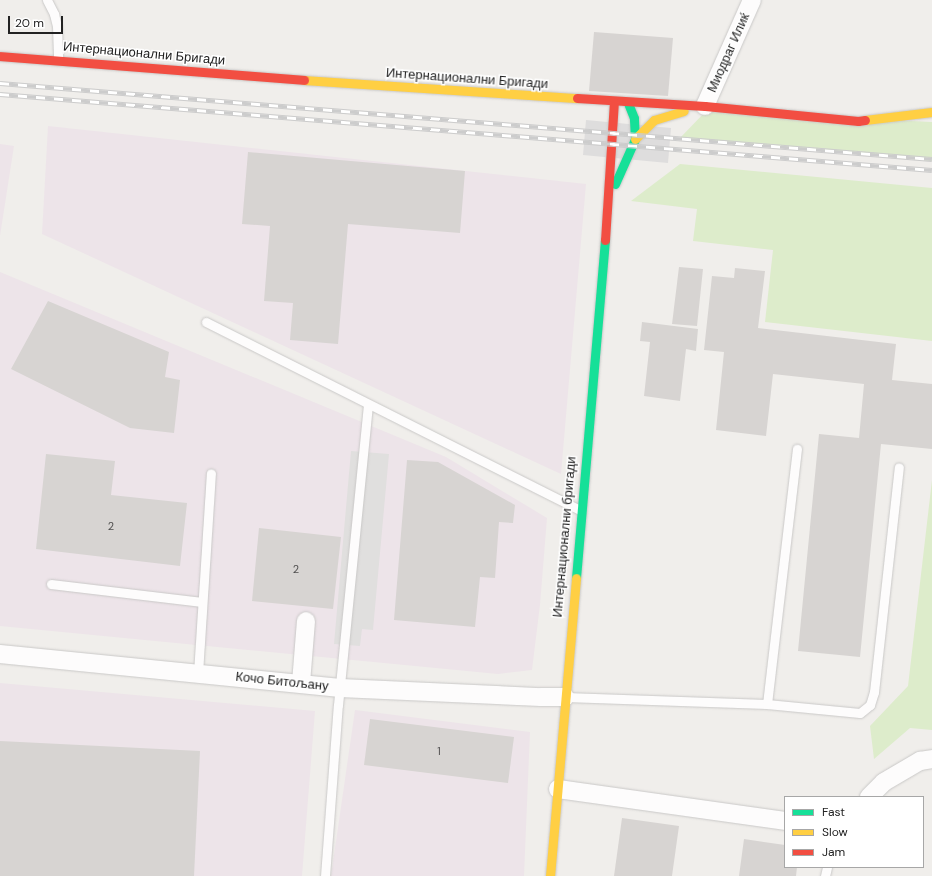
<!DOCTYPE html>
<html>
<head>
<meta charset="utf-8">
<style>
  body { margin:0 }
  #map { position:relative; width:932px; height:876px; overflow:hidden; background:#f0eeeb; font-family:"DM Sans",sans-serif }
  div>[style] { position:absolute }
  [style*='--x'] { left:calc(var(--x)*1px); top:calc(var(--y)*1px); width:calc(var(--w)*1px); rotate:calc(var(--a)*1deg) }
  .industrial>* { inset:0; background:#ede4e9 }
  .grass>* { inset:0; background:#ddeccb }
  .parking>* { inset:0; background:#e0dfde }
  .pier>* { inset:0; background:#dedddd }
  .building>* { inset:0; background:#d7d4d2 }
  .roads { filter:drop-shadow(0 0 1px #c9c8c7) drop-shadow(0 0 1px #c9c8c7) }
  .lane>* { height:9px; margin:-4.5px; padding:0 4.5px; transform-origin:4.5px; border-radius:4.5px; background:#fdfcfc }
  .street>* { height:18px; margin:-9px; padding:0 9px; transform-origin:9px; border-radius:9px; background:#fdfcfc }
  .fast>* { height:9px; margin:-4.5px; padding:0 4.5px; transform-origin:4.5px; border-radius:4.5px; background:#16e098 }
  .slow>* { height:9px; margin:-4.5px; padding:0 4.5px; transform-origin:4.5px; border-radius:4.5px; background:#ffcf43 }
  .jam>* { height:9px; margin:-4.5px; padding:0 4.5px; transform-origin:4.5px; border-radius:4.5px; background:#f24e42 }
  .rail>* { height:4.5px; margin-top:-2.25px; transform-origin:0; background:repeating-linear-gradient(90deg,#fff 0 9px,#ccc 0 18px); box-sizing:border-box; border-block:1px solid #ccc }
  span { translate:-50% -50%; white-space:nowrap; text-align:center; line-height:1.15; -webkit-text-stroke:3px #fff; paint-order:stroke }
  .number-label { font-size:11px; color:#4f4e4e }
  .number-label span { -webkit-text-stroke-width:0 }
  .street-label { font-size:13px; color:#222 }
  .legend { position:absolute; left:784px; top:796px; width:140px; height:72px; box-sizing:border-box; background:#fff; border:1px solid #a7a7a7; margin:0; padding:5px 7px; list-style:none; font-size:12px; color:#222 }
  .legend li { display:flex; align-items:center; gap:8px; height:20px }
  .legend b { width:20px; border:1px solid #a7a7a7 }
  .scale { position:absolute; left:8px; top:16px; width:55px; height:18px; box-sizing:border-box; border:2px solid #222; border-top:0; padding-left:5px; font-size:12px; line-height:14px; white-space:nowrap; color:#222; -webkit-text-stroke:3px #fff; paint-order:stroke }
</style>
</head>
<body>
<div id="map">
  <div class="industrial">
    <div style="clip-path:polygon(48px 126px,586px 184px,561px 474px,42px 234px)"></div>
    <div style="clip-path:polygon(0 144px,14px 146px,0 236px)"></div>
    <div style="clip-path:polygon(0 272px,446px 457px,547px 518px,540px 605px,532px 670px,498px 674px,0 626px)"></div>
    <div style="clip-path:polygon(0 683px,315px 711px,302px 876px,0 876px)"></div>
    <div style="clip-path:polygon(355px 710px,530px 732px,524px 876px,331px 876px)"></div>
  </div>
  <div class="grass">
    <div style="clip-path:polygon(706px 111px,932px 122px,932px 161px,680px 138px)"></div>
    <div style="clip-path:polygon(680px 164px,932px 188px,932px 341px,765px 322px,773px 250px,693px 241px,697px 209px,631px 201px)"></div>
    <div style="clip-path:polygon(932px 480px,932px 730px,910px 728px,874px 759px,870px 726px,908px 686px)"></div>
  </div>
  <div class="parking">
    <div style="clip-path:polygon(351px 451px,389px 454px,373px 630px,362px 629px,360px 646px,334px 644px)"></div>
  </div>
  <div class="pier">
    <div style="clip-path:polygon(586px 120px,671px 128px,668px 163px,583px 155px)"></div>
  </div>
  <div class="building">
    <div style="clip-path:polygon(594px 32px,673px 38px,668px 96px,589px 91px)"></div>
    <div style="clip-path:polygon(248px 152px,465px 171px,460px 233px,348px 224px,338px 344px,290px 340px,293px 303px,264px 301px,270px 226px,242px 224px)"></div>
    <div style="clip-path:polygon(679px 267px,703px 269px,697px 326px,672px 324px)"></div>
    <div style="clip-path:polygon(735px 268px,765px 271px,758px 328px,896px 344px,892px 380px,932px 384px,932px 449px,881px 444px,860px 657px,798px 651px,819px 434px,859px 438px,864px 384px,773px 374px,766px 436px,716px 430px,724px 352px,704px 350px,712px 276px,734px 278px)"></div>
    <div style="clip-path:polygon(48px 301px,169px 352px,165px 377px,180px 380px,174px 433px,130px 428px,11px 369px)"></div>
    <div style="clip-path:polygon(642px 322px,698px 329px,696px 351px,686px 349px,680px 401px,644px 396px,650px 342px,640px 341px)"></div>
    <div style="clip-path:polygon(46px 454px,115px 461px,111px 495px,187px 503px,180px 566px,36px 549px)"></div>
    <div style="clip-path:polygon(407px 460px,438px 462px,515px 505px,513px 523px,499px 522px,495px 578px,480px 577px,475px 627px,394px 620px)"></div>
    <div style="clip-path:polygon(259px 528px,341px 537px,333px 609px,252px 601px)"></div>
    <div style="clip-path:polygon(370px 719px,514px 737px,508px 783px,364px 765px)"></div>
    <div style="clip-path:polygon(0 741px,200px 751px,194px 876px,0 876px)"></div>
    <div style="clip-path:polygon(622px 818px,679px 826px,672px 876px,614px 876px)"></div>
    <div style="clip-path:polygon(744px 839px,785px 845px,785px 867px,797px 867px,796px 876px,739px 876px)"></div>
  </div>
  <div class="roads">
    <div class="lane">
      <div style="--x:47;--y:0;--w:16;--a:63"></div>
      <div style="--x:54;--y:14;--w:12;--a:76"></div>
      <div style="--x:57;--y:26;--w:34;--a:88"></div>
      <div style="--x:206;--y:322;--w:419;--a:26.7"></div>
      <div style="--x:51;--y:584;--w:152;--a:6.8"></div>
      <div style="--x:198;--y:673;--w:200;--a:-86.3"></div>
      <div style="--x:565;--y:697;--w:202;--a:2"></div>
      <div style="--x:767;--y:704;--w:93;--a:5.5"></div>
      <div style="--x:860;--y:713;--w:13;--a:-39"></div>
      <div style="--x:870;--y:705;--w:14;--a:-73"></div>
      <div style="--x:874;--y:692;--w:226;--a:-83.7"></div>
      <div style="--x:767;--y:704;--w:257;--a:-83.3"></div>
      <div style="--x:325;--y:876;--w:171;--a:-85.7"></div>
      <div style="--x:338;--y:705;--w:302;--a:-84.3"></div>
      <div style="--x:825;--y:876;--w:9;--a:-77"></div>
    </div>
    <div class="street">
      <div style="--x:705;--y:106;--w:116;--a:-66.1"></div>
      <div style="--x:0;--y:654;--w:342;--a:5.7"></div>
      <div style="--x:340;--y:688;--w:201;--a:2.6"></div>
      <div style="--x:541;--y:697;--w:24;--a:0"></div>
      <div style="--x:301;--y:683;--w:62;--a:-85.4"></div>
      <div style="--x:558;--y:789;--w:229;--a:8"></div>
      <div style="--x:869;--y:797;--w:21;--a:-45"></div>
      <div style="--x:884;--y:782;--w:42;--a:-30.3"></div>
      <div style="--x:920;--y:761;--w:12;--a:-9"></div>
    </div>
    <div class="fast">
      <div style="--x:615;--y:184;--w:49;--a:-66"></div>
      <div style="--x:635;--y:139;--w:21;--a:-93"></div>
      <div style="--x:634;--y:118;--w:16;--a:-112"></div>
      <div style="--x:576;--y:578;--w:339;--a:-85.1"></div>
    </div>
    <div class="slow">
      <div style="--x:304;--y:80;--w:274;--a:3.8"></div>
      <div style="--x:865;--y:120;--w:67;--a:-6.8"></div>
      <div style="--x:635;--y:139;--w:27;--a:-45"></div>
      <div style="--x:654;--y:120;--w:31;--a:-17"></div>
      <div style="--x:550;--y:876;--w:299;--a:-85"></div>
    </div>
    <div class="jam">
      <div style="--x:0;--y:56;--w:305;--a:4.5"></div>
      <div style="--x:577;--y:98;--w:128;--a:3.6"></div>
      <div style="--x:705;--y:106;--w:154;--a:5.6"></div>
      <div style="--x:858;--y:121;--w:7;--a:-8"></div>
      <div style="--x:605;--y:240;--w:138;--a:-86.3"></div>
    </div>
  </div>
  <div class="rail">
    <div style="--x:0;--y:83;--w:935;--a:4.66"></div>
    <div style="--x:0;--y:94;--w:935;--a:4.66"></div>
  </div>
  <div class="number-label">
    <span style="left:111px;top:526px">2</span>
    <span style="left:296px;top:569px">2</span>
    <span style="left:439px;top:751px">1</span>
  </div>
  <div class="street-label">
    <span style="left:729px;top:53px;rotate:-66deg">Миодраг Илиќ</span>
    <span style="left:144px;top:54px;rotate:5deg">Интернационални Бригади</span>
    <span style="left:467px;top:79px;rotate:4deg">Интернационални Бригади</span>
    <span style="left:565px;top:537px;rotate:-85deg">Интернационални бригади</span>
    <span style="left:282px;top:682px;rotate:6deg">Кочо Битољану</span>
  </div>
  <ul class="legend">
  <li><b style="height:5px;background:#16e098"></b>Fast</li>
  <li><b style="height:5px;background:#ffcf43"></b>Slow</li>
  <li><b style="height:5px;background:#f24e42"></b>Jam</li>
  </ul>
  <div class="scale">20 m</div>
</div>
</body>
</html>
